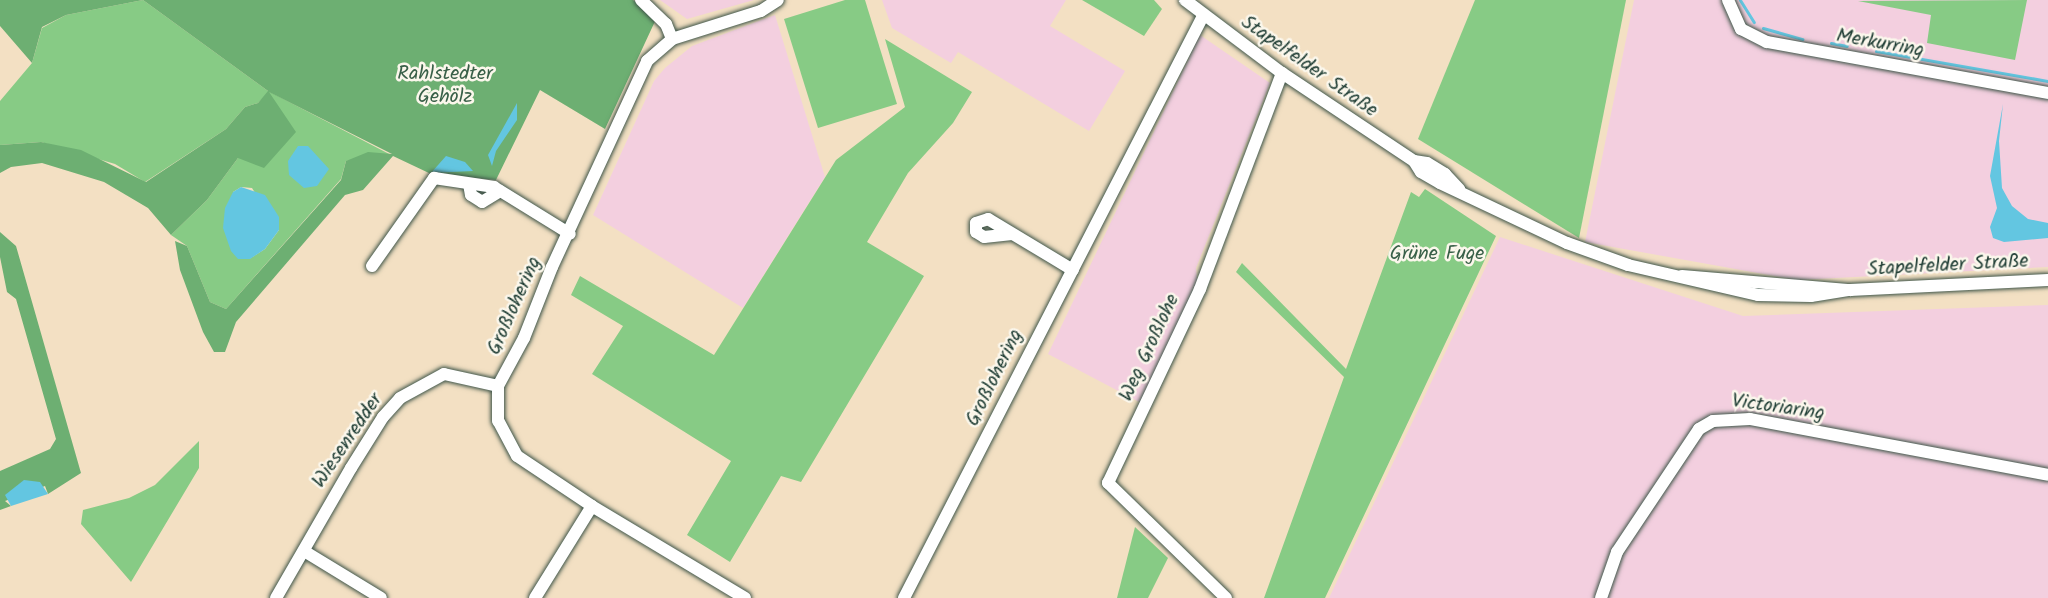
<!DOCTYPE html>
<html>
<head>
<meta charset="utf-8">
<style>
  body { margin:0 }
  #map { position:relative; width:2048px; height:598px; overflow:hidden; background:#f3e0c3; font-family:Kalam,sans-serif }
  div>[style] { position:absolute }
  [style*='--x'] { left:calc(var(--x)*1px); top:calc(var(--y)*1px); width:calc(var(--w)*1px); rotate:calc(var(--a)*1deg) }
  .built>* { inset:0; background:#f3cfdf }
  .green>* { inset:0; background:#87cb85 }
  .forest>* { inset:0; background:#6daf72 }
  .water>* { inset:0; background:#63c6e1 }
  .stream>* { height:3px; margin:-1.5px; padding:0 1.5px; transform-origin:1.5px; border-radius:1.5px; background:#63c6e1 }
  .roads { filter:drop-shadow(0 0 2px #3f5549) drop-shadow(0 0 2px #3f5549) }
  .minor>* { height:12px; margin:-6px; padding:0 6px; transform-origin:6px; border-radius:6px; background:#fff }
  span { translate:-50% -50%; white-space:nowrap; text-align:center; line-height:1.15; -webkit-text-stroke:5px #fbf7ec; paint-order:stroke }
  .street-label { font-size:20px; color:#1f3d34 }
  .park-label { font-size:20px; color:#396048 }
</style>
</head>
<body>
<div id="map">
  <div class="built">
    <div style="clip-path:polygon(660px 0,754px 0,687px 19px)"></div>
    <div style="clip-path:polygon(882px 0,1066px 0,1050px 26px,1125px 71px,1089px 131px,958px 52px,951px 63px,892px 28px)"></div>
    <div style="clip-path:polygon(1634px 0,2048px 0,2048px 267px,1797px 280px,1585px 242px)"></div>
    <div style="clip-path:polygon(775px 15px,825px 177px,743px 308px,593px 215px,654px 81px,665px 68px,692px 46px)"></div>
    <div style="clip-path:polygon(1200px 35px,1270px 83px,1196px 268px,1198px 288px,1143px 404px,1048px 354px)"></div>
    <div style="clip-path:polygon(1500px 237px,1743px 316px,2048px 305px,2048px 598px,1329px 598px)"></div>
  </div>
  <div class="green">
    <div style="clip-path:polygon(evenodd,143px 0,268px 91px,393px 156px,346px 161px,341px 179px,226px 309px,210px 302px,187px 246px,171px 235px,207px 200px,238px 158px,269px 92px,258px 103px,245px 107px,226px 129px,145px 182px,115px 164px,41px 142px,0 145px,0 101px,32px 63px,42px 28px,66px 15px,143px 0,241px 187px,252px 188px,279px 230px,265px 249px,249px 259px,233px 192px,241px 187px)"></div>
    <div style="clip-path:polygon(845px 0,865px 0,897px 104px,818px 128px,784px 19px)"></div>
    <div style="clip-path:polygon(1082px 0,1154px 0,1162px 9px,1144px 36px)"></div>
    <div style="clip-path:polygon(1475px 0,1626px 0,1579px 238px,1418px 139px)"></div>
    <div style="clip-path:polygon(2027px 0,2015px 60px,1927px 43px,1931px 15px,1858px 1px)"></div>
    <div style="clip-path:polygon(885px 39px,972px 92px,953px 123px,908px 173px,867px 242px,924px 276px,801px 482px,781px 476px,730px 562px,687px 535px,731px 461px,592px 374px,623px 326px,571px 295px,580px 276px,714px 355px,836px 160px,905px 107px)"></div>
    <div style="clip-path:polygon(1425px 189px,1496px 236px,1325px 598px,1264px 598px,1344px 377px,1236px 272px,1242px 263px,1346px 369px,1411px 192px,1419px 197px)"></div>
    <div style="clip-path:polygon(199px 441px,199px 468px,131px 582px,81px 524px,83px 510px,129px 498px,155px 485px)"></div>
    <div style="clip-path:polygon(1135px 527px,1168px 558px,1148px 598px,1117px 598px)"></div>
  </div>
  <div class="forest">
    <div style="clip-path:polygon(0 0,633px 0,657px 17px,605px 129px,540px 90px,496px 180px,431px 174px,393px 156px,363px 190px,345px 195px,236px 322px,225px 352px,214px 352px,203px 332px,180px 270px,175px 241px,187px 246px,210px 302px,226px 309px,341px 180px,346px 161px,368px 152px,392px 154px,269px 92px,296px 132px,264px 168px,238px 158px,207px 200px,171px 235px,148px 208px,104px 182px,42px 163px,11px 167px,0 173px,0 145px,41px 142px,81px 150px,146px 182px,226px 129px,245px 107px,258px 103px,268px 91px,143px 0,66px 15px,42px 27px,32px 63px,0 26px)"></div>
    <div style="clip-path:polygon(0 232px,16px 246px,81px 473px,48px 494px,45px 486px,5px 501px,11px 506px,0 510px,0 471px,50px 449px,56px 439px,16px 299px,7px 292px,0 257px)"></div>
  </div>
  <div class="water">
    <div style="clip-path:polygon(517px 103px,517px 120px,496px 151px,492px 166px,488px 155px)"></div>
    <div style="clip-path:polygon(2003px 104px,1999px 141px,2002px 188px,2012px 206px,2028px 219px,2048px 223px,2048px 238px,2004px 242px,1993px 238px,1990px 227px,1997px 208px,1990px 176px)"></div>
    <div style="clip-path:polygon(298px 146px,308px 146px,329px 169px,317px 186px,304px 188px,289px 175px,288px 161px)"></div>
    <div style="clip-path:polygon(446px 156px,465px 162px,473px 171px,431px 173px)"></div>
    <div style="clip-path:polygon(241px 187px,265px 195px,279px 217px,279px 230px,265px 249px,250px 259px,238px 259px,231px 251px,223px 228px,225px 208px,233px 192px)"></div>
    <div style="clip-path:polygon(24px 480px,40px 482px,48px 494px,11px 506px,5px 495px)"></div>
  </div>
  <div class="stream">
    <div style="--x:1740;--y:0;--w:26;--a:58"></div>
    <div style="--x:1763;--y:28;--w:41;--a:15.8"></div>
    <div style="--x:1831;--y:43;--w:16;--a:11"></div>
    <div style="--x:1876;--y:51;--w:175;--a:9.9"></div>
  </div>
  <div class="roads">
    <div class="minor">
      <div style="--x:641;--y:0;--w:35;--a:44"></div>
      <div style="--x:666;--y:24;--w:16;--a:68"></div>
      <div style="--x:1185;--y:0;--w:121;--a:37"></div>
      <div style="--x:1282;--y:73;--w:159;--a:33.7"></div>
      <div style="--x:1414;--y:161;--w:13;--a:9"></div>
      <div style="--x:1427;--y:163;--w:21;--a:31"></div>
      <div style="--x:1445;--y:174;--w:21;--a:47"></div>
      <div style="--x:1728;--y:0;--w:32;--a:66"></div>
      <div style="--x:1741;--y:29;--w:29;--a:27"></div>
      <div style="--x:1767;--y:42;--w:286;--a:10.3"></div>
      <div style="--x:1414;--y:161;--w:13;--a:58"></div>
      <div style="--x:1421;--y:172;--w:22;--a:30"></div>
      <div style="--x:1440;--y:183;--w:140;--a:25.3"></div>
      <div style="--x:1567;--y:243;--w:65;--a:19.8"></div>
      <div style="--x:1628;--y:265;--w:133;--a:13"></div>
      <div style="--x:1758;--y:295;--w:53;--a:1.1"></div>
      <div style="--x:1811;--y:296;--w:39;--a:-9"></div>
      <div style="--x:469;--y:184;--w:11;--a:80"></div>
      <div style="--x:471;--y:195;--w:13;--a:32"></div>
      <div style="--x:482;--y:202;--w:21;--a:-31"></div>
      <div style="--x:1012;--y:234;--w:28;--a:174"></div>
      <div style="--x:984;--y:237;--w:9;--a:-148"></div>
      <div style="--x:976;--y:232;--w:9;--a:-90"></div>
      <div style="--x:976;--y:223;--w:13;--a:-18"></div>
      <div style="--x:988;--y:219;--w:99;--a:31"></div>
      <div style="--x:372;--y:266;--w:108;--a:-54.8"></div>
      <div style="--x:434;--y:178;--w:61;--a:8.5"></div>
      <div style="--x:494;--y:187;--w:89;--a:31.7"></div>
      <div style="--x:1682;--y:276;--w:169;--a:4.8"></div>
      <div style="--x:1850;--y:290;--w:198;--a:-2.9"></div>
      <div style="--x:304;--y:551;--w:90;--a:31.4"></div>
      <div style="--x:276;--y:598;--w:150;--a:-60"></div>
      <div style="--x:351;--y:468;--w:60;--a:-57.9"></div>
      <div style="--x:383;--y:417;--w:25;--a:-48"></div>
      <div style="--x:400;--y:398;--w:50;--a:-28.6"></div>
      <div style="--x:444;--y:374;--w:55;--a:12.5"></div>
      <div style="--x:535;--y:598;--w:108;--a:-58.2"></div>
      <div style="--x:745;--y:598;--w:179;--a:-149"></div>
      <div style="--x:592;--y:506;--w:90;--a:-146.3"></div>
      <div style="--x:517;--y:456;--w:40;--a:-118"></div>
      <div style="--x:498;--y:421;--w:35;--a:-90"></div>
      <div style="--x:498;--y:386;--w:55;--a:-61.6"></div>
      <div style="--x:524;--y:338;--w:76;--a:-68.5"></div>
      <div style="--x:552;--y:267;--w:227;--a:-65.2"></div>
      <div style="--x:647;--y:61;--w:33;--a:-41"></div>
      <div style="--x:672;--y:39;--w:93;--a:-17.5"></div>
      <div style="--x:761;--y:11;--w:20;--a:-33"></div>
      <div style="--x:904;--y:598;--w:654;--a:-62.81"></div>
      <div style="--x:1226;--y:598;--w:165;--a:-135.7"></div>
      <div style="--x:1108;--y:483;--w:215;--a:-64.6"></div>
      <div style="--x:1200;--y:289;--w:231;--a:-69.2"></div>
      <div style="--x:1601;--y:598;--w:49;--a:-70.8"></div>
      <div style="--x:1617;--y:552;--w:148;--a:-56.3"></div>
      <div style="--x:1699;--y:429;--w:16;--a:-30"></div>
      <div style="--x:1713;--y:421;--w:37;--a:-3"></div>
      <div style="--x:1750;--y:419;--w:303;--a:10.6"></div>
    </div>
  </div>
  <div class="street-label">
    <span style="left:1880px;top:44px;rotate:10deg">Merkurring</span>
    <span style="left:1309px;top:67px;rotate:35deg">Stapelfelder Straße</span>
    <span style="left:1948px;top:266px;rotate:-3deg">Stapelfelder Straße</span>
    <span style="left:515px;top:306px;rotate:-66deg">Großlohering</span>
    <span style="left:1150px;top:348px;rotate:-65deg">Weg Großlohe</span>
    <span style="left:995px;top:378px;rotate:-64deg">Großlohering</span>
    <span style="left:1778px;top:408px;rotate:8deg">Victoriaring</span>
    <span style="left:348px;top:441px;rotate:-56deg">Wiesenredder</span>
  </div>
  <div class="park-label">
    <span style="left:445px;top:86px">Rahlstedter<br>Gehölz</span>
    <span style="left:1437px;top:254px">Grüne Fuge</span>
  </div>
</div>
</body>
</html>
